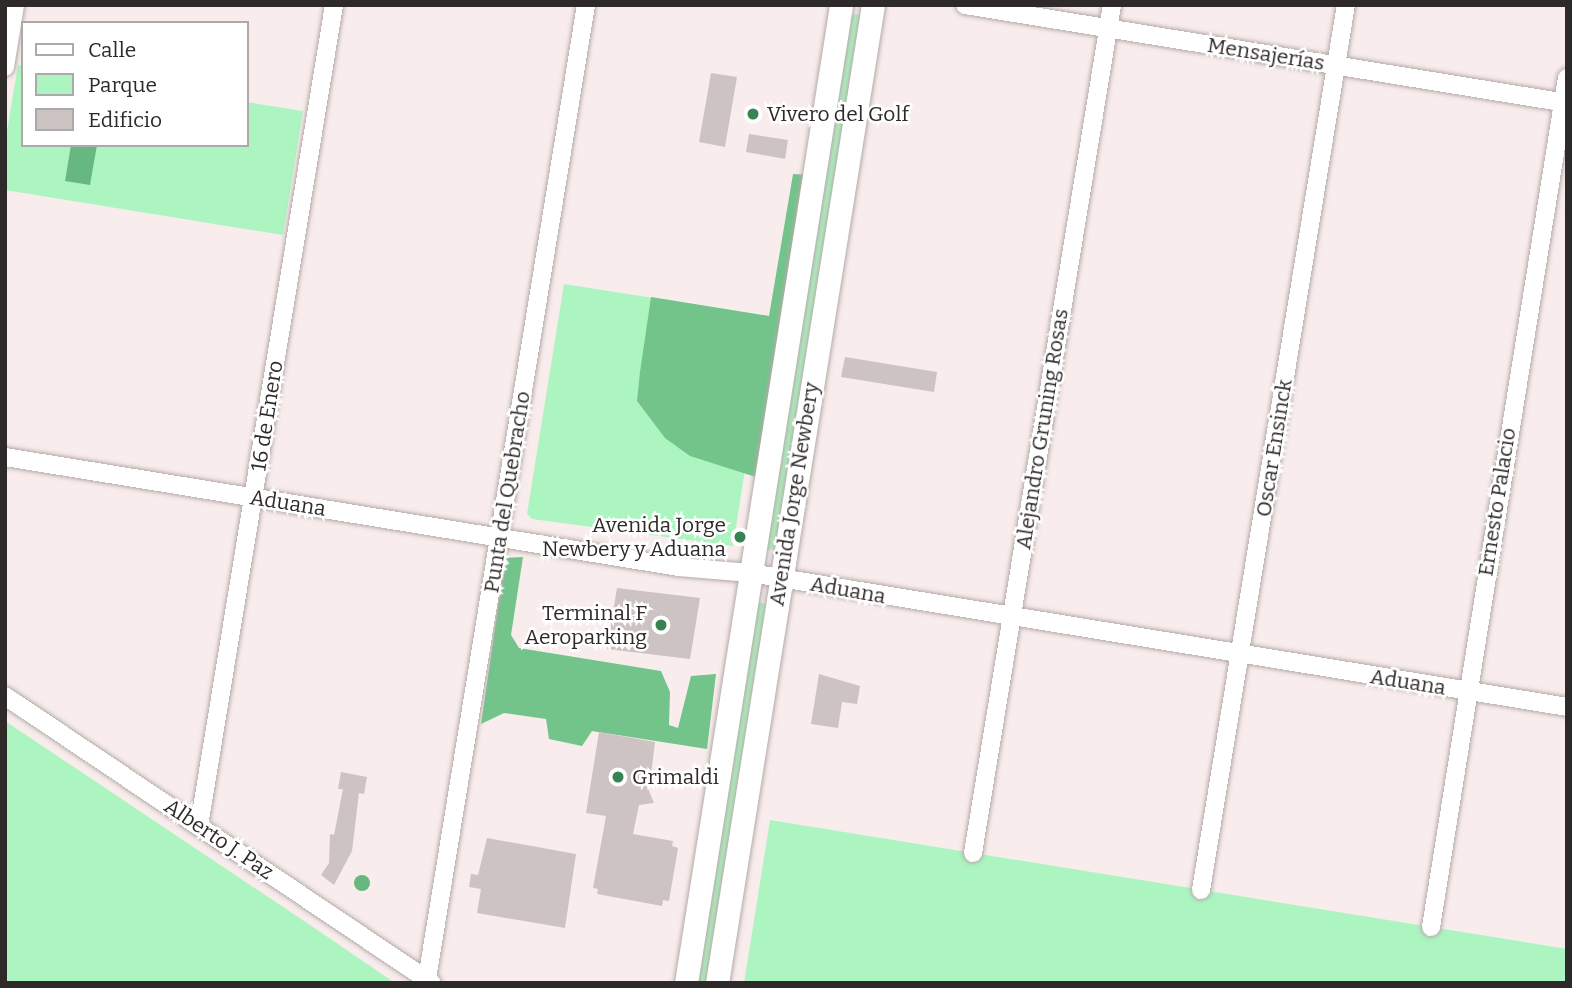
<!DOCTYPE html>
<html>
<head>
<meta charset="utf-8">
<style>
  body { margin:0 }
  #map { position:relative; width:1572px; height:988px; overflow:hidden; background:#f8edec; font-family:Bitter,serif }
  div>[style] { position:absolute }
  [style*='--x'] { left:calc(var(--x)*1px); top:calc(var(--y)*1px); width:calc(var(--w)*1px); rotate:calc(var(--a)*1deg) }
  .green>* { inset:0; background:#acf5c0 }
  .forest>* { inset:0; background:#72c48b }
  .water>* { inset:0; background:#66b880 }
  .round { border-radius:50% }
  .building>* { inset:0; background:#cdc3c2 }
  .roads { filter:drop-shadow(0 0 2px #b4aaa8) drop-shadow(0 0 2px #b4aaa8) }
  .minor>* { height:18px; margin:-9px; padding:0 9px; transform-origin:9px; border-radius:9px; background:#fff }
  .major>* { height:23px; margin:-11.5px; padding:0 11.5px; transform-origin:11.5px; border-radius:11.5px; background:#fff }
  .dots>* { width:19px; height:19px; translate:-50% -50%; box-sizing:border-box; border:4px solid #fff; border-radius:50% }
  span { translate:-50% -50%; white-space:nowrap; text-align:center; line-height:1.15; -webkit-text-stroke:5px #fff; paint-order:stroke }
  .street-label { font-size:21px; color:#2e2a29 }
  .poi-label { font-size:21px; color:#2e2a29 }
  .left { translate:0 -50%; text-align:left }
  .right { translate:-100% -50%; text-align:right }
  .frame { position:absolute; inset:0; border:7px solid #2e2a29; pointer-events:none }
  .legend { position:absolute; left:21px; top:21px; width:228px; height:126px; box-sizing:border-box; background:#fff; border:2px solid #abaaa9; margin:0; padding:9px 12px; list-style:none; font-size:21px; color:#2e2a29 }
  .legend li { display:flex; align-items:center; gap:14px; height:35px }
  .legend b { width:35px; border:2px solid #abaaa9 }
</style>
</head>
<body>
<div id="map">
  <div class="green">
    <div style="clip-path:polygon(854px 14px,861px 15px,777px 547px,768px 550px,765px 545px,849px 16px)"></div>
    <div style="clip-path:polygon(18px 65px,23px 66px,23px 145px,247px 145px,247px 102px,303px 111px,283px 235px,5px 190px,5px 143px)"></div>
    <div style="clip-path:polygon(564px 284px,769px 316px,733px 546px,532px 519px,527px 514px)"></div>
    <div style="clip-path:polygon(759px 602px,766px 604px,707px 983px,693px 983px,754px 604px)"></div>
    <div style="clip-path:polygon(5px 721px,310px 925px,395px 983px,5px 983px)"></div>
    <div style="clip-path:polygon(770px 820px,1567px 949px,1567px 983px,744px 983px)"></div>
  </div>
  <div class="forest">
    <div style="clip-path:polygon(793px 174px,808px 175px,759px 478px,690px 456px,665px 438px,637px 401px,640px 372px,651px 297px,769px 316px)"></div>
    <div style="clip-path:polygon(523px 557px,511px 635px,519px 648px,661px 671px,670px 692px,669px 725px,678px 728px,691px 676px,716px 674px,707px 749px,592px 731px,582px 746px,549px 739px,546px 719px,504px 713px,481px 724px,505px 558px)"></div>
  </div>
  <div class="water">
    <div style="clip-path:polygon(71px 145px,97px 145px,90px 185px,65px 181px)"></div>
    <div class="round" style="left:354px;top:875px;width:16px;height:16px"></div>
  </div>
  <div class="building">
    <div style="clip-path:polygon(711px 73px,737px 77px,725px 147px,699px 142px)"></div>
    <div style="clip-path:polygon(749px 134px,788px 140px,785px 159px,746px 152px)"></div>
    <div style="clip-path:polygon(845px 357px,937px 372px,934px 392px,841px 377px)"></div>
    <div style="clip-path:polygon(617px 588px,700px 598px,690px 659px,607px 649px)"></div>
    <div style="clip-path:polygon(819px 674px,860px 686px,857px 704px,842px 702px,838px 728px,811px 724px)"></div>
    <div style="clip-path:polygon(599px 732px,655px 742px,649px 791px,654px 803px,639px 805px,633px 834px,673px 841px,672px 846px,678px 848px,669px 901px,663px 900px,662px 906px,597px 894px,598px 889px,593px 888px,606px 816px,586px 813px)"></div>
    <div style="clip-path:polygon(341px 772px,367px 777px,364px 794px,359px 793px,352px 851px,334px 885px,321px 875px,329px 863px,330px 834px,334px 835px,343px 789px,338px 789px)"></div>
    <div style="clip-path:polygon(487px 838px,576px 854px,565px 928px,477px 913px,481px 889px,469px 887px,471px 874px,478px 875px)"></div>
  </div>
  <div class="roads">
    <div class="minor">
      <div style="--x:965;--y:5;--w:610;--a:9.25"></div>
      <div style="--x:5;--y:67;--w:63;--a:-80.8"></div>
      <div style="--x:5;--y:457;--w:683;--a:9.27"></div>
      <div style="--x:679;--y:567;--w:71;--a:4.8"></div>
      <div style="--x:750;--y:573;--w:828;--a:9.31"></div>
      <div style="--x:5;--y:696;--w:514;--a:33.91"></div>
      <div style="--x:199;--y:826;--w:832;--a:-80.66"></div>
      <div style="--x:973;--y:853;--w:859;--a:-80.69"></div>
      <div style="--x:1201;--y:890;--w:897;--a:-80.7"></div>
      <div style="--x:1431;--y:927;--w:860;--a:-80.9"></div>
      <div style="--x:427;--y:979;--w:987;--a:-80.73"></div>
    </div>
    <div class="major">
      <div style="--x:686;--y:983;--w:990;--a:-80.99"></div>
      <div style="--x:717;--y:983;--w:990;--a:-80.94"></div>
    </div>
  </div>
  <div class="dots">
    <div style="left:753px;top:114px;background:#378351"></div>
    <div style="left:740px;top:537px;background:#378351"></div>
    <div style="left:661px;top:625px;background:#378351"></div>
    <div style="left:618px;top:777px;background:#378351"></div>
  </div>
  <div class="street-label">
    <span style="left:1266px;top:54px;rotate:9deg">Mensajerías</span>
    <span style="left:267px;top:416px;rotate:-81deg">16 de Enero</span>
    <span style="left:1042px;top:429px;rotate:-81deg">Alejandro Gruning Rosas</span>
    <span style="left:1274px;top:448px;rotate:-81deg">Oscar Ensinck</span>
    <span style="left:507px;top:492px;rotate:-81deg">Punta del Quebracho</span>
    <span style="left:794px;top:494px;rotate:-81deg">Avenida Jorge Newbery</span>
    <span style="left:1497px;top:502px;rotate:-81deg">Ernesto Palacio</span>
    <span style="left:288px;top:503px;rotate:9deg">Aduana</span>
    <span style="left:848px;top:590px;rotate:10deg">Aduana</span>
    <span style="left:1408px;top:682px;rotate:9deg">Aduana</span>
    <span style="left:219px;top:839px;rotate:34deg">Alberto J. Paz</span>
  </div>
  <div class="poi-label">
    <span class="left" style="left:767px;top:114px">Vivero del Golf</span>
    <span class="right" style="left:726px;top:537px">Avenida Jorge<br>Newbery y Aduana</span>
    <span class="right" style="left:647px;top:625px">Terminal F<br>Aeroparking</span>
    <span class="left" style="left:632px;top:777px">Grimaldi</span>
  </div>
  <div class="frame"></div>
  <ul class="legend">
  <li><b style="height:9px;background:#fff"></b>Calle</li>
  <li><b style="height:19px;background:#acf5c0"></b>Parque</li>
  <li><b style="height:19px;background:#cdc3c2"></b>Edificio</li>
  </ul>
</div>
</body>
</html>
